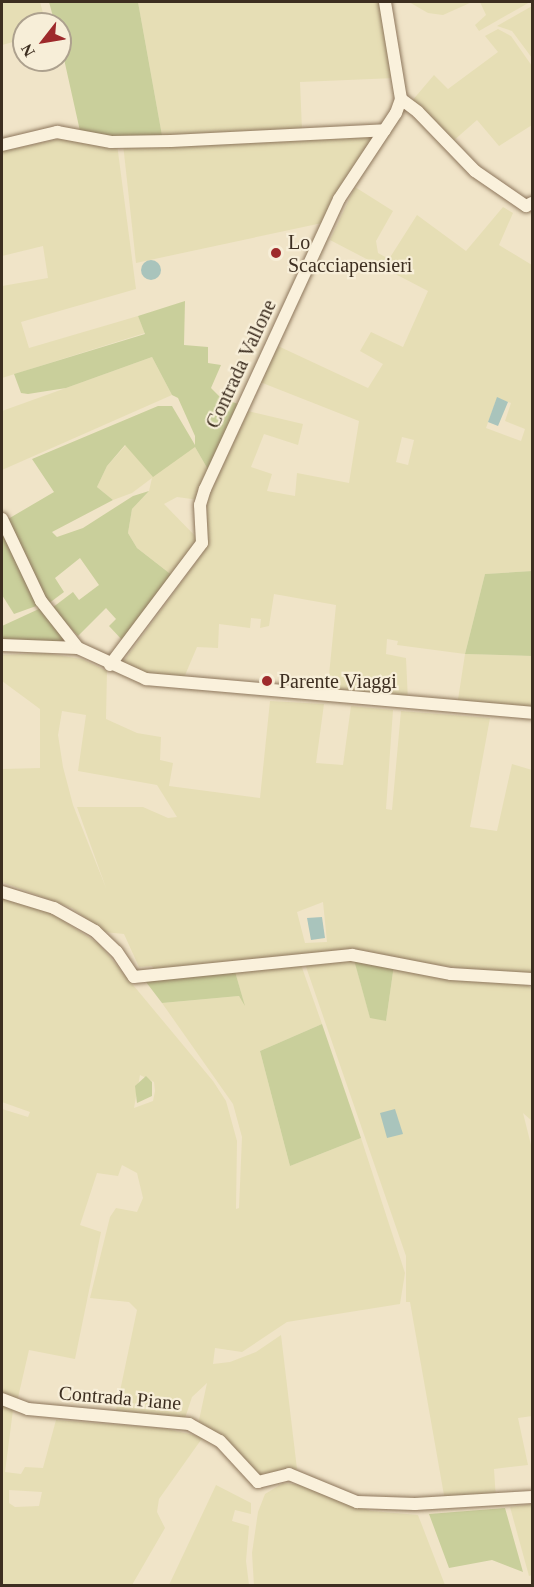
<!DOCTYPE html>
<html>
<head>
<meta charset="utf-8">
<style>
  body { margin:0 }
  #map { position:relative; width:534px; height:1587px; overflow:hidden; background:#f0e4c8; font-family:Georgia,serif }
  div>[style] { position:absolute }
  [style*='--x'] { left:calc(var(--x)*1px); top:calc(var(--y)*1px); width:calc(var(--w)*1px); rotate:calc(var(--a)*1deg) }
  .farmland>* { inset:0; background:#e6deb5 }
  .green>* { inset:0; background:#c9cf9b }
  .water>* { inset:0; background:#a9c4bc }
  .round { border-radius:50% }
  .roads { filter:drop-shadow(0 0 2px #8d765c) drop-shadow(0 0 2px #8d765c) }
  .minor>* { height:12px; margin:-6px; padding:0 6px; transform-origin:6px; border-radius:6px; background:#faf1dc }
  .dots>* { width:16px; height:16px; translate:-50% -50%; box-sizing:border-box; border:3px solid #f7eed8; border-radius:50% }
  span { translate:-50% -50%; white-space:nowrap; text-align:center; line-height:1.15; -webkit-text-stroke:4.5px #f7eed8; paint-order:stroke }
  .poi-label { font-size:20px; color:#3d2e20 }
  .left { translate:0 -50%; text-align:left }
  .street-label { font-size:20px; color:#3d2e20 }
  .frame { position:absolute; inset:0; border:3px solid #3d2e20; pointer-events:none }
  .north { position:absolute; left:12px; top:12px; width:60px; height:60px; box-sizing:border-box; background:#f7eed8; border:2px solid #ada18e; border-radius:50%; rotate:239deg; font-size:16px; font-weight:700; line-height:24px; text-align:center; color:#3d2e20 }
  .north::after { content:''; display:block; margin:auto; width:21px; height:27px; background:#9e2a2b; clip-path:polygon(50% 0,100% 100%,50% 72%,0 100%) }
</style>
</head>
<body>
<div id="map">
  <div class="farmland">
    <div style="clip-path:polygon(2px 2px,40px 2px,46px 24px,24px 24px,24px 39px,2px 45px)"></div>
    <div style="clip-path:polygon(138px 2px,383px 2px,395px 78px,300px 82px,302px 130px,163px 141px)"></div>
    <div style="clip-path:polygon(409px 2px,472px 2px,443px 15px,428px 13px)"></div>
    <div style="clip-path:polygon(480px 2px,530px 2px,479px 31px,475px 25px,486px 15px)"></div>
    <div style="clip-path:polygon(532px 6px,532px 58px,512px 31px,497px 26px)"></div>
    <div style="clip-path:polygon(498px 29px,511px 36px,532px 66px,532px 125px,499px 146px,477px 120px,452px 142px,411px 102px,434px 75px,448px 89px,498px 52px,485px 36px)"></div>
    <div style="clip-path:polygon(380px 133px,322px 223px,136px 263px,123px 144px)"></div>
    <div style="clip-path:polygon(69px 137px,117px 144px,136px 289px,21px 322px,29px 348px,138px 316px,145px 333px,2px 378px,2px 286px,48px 278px,43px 246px,2px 256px,2px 151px)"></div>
    <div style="clip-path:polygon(evenodd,355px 187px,393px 211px,376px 241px,378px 253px,389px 259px,417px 215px,466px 251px,503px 207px,513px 213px,499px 245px,532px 265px,532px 571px,485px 574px,465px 654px,532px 656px,532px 712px,457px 706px,465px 654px,397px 645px,398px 641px,387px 639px,386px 654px,406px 658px,408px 701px,327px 695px,336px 605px,274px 594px,269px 626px,260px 628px,261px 619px,251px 618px,250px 628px,219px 624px,218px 648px,197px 647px,183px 680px,154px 676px,121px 665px,205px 550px,207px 500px,248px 411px,303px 424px,298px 445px,264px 434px,251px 467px,272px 474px,267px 491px,295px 496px,297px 473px,349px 483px,359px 421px,260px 382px,278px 346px,368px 388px,383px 364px,360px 351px,371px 332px,403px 347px,428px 291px,330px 240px,355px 187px,497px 398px,511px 403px,505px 421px,525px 429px,521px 441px,486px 428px,497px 398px,355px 187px,402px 437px,414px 440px,408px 465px,396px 462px,402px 437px)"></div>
    <div style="clip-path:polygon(152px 357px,172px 395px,2px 470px,2px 411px)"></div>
    <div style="clip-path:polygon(126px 445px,195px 447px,210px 473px,199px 500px,177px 497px,164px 504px,199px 540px,173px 576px,137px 548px,128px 533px,132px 509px,149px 491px,152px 478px,132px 493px,113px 500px,97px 487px,107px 466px)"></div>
    <div style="clip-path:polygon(evenodd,45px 653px,82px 659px,107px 671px,106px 719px,137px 733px,161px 737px,160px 760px,173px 763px,169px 786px,260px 798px,270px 701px,324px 704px,316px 763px,343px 765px,351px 706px,393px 710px,386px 809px,392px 810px,401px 711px,490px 718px,470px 827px,497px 831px,512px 764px,532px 770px,532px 978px,352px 953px,156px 973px,152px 966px,139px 967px,124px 934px,104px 932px,72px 908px,2px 882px,2px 769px,40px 768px,40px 709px,2px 681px,2px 655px,45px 653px,62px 711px,86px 715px,78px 771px,157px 785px,177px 817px,168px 818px,143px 807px,77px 807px,106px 888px,73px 805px,63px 767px,58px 735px,62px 711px,45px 653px,323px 902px,327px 942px,305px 943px,297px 912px,323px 902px)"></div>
    <div style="clip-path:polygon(evenodd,2px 894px,39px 905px,99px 944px,213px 1081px,226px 1101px,237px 1141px,236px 1209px,239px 1208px,242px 1137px,233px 1104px,162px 1003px,239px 996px,244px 1003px,234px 968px,300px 962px,322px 1024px,260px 1051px,290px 1166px,361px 1138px,405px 1273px,400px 1304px,287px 1322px,242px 1352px,215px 1348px,213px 1364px,230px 1362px,256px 1352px,281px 1335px,297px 1469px,260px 1478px,198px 1425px,207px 1383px,192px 1397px,184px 1421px,115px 1415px,137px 1310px,129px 1302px,90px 1298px,110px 1217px,116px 1208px,137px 1212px,143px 1198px,137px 1173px,122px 1165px,118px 1176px,97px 1173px,80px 1225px,101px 1232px,75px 1359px,29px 1350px,17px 1402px,2px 1396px,2px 1109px,28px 1117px,30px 1112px,2px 1102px,2px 894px,140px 1075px,154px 1082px,155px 1091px,153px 1101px,134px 1108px,140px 1075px)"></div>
    <div style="clip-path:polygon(354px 960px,370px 1017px,386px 1021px,394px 965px,480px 981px,527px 985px,532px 989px,532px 1121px,523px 1113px,532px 1149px,532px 1416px,518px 1418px,528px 1465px,494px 1469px,496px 1500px,445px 1501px,410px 1302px,406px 1302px,406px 1256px,304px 961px)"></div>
    <div style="clip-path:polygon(evenodd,2px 1405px,13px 1410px,5px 1472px,21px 1474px,25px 1467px,43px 1468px,56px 1420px,162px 1428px,203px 1437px,159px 1499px,157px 1512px,165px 1528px,132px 1585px,2px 1584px,2px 1405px,9px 1490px,42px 1492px,39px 1506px,15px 1507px,9px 1503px,9px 1490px)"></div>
    <div style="clip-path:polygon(283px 1483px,303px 1485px,371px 1511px,418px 1515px,445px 1585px,254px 1586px,252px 1553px,258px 1512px,265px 1494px)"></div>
    <div style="clip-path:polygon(216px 1485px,251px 1503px,251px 1514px,235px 1510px,232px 1521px,249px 1526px,246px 1561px,249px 1585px,169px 1585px)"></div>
    <div style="clip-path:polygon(532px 1504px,532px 1575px,529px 1576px,510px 1507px)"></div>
  </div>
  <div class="green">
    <div style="clip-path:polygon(49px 2px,138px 2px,163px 141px,101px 140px,80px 131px,60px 41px,60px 24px,55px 24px)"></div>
    <div style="clip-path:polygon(185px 301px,184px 345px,208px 347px,208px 363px,221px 365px,211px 388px,221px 398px,241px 405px,210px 473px,195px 447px,153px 477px,125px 445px,107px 466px,97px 487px,113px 500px,52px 532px,57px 537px,83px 528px,133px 496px,149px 491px,132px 509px,128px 533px,137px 548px,173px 576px,124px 642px,109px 626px,116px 619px,106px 608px,78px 636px,52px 608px,73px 592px,79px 600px,99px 585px,80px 558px,55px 578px,64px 592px,48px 604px,8px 519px,54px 492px,32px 459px,158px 406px,172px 406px,195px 445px,195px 436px,178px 398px,172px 395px,152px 357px,66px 388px,28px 394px,21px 393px,14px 374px,145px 334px,138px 316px)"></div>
    <div style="clip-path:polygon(2px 523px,39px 605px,14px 614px,2px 595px)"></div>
    <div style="clip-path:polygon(532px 571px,532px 656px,465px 654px,485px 574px)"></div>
    <div style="clip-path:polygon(41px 608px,66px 638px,64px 641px,2px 645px,2px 626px)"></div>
    <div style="clip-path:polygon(354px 960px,394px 965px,386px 1021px,370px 1018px)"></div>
    <div style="clip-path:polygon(234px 968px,245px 1006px,239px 996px,162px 1003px,143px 978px)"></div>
    <div style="clip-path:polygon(322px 1024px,361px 1138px,290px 1166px,260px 1051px)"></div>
    <div style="clip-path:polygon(146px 1076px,152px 1082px,152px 1096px,137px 1103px,135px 1086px)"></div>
    <div style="clip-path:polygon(505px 1508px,523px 1572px,492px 1560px,449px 1568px,429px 1514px)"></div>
  </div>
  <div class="water">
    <div class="round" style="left:141px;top:260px;width:20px;height:20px"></div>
    <div style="clip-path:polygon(497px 397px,508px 402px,498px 426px,488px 422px)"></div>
    <div style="clip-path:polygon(322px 917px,325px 938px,311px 940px,307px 918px)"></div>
    <div style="clip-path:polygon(395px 1109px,403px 1134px,387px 1138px,380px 1113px)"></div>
  </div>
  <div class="roads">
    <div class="minor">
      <div style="--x:401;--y:99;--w:21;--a:37"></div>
      <div style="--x:418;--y:112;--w:82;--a:46"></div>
      <div style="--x:475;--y:171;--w:62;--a:34.5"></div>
      <div style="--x:526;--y:206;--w:7;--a:-27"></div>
      <div style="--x:2;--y:145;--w:57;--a:-13.3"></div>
      <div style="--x:57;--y:132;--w:55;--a:10.5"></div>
      <div style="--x:111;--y:142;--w:60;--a:-1"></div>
      <div style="--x:171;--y:141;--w:214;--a:-2.9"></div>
      <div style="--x:2;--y:519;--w:91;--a:64.6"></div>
      <div style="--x:41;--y:601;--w:60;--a:51.8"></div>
      <div style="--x:2;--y:645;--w:76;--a:2.3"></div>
      <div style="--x:78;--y:648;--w:75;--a:24.5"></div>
      <div style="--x:146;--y:679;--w:387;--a:5"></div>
      <div style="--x:110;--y:665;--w:153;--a:-53"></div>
      <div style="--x:202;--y:543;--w:38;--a:-93"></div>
      <div style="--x:200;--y:505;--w:17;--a:-73"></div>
      <div style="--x:205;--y:489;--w:319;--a:-65.2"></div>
      <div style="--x:339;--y:199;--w:103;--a:-56.5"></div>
      <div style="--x:396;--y:113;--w:15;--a:-70"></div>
      <div style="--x:401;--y:99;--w:98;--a:-99.4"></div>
      <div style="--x:2;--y:892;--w:54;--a:17.1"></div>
      <div style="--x:54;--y:908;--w:47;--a:29.3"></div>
      <div style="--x:95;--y:931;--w:30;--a:44"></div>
      <div style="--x:117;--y:952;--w:30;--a:56"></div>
      <div style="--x:134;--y:977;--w:219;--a:-5.8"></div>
      <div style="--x:352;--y:955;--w:101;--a:10.9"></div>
      <div style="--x:451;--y:974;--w:81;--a:3.5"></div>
      <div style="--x:2;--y:1399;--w:28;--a:21"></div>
      <div style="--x:28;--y:1409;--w:162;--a:5.3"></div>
      <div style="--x:189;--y:1424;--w:35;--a:29"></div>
      <div style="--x:220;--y:1441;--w:56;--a:47.2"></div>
      <div style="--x:258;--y:1482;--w:32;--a:-14"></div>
      <div style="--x:289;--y:1474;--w:74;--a:22.4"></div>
      <div style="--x:357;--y:1502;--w:58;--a:2"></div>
      <div style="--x:415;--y:1504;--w:117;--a:-3.4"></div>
    </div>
  </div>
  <div class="dots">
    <div style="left:276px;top:253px;background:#9e2a2b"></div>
    <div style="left:267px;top:681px;background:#9e2a2b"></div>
  </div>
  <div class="poi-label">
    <span class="left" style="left:288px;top:254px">Lo<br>Scacciapensieri</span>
    <span class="left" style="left:279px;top:681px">Parente Viaggi</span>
  </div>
  <div class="street-label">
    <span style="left:241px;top:364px;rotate:-65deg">Contrada Vallone</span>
    <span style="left:120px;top:1398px;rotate:5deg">Contrada Piane</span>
  </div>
  <div class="frame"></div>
  <div class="north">N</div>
</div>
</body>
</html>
